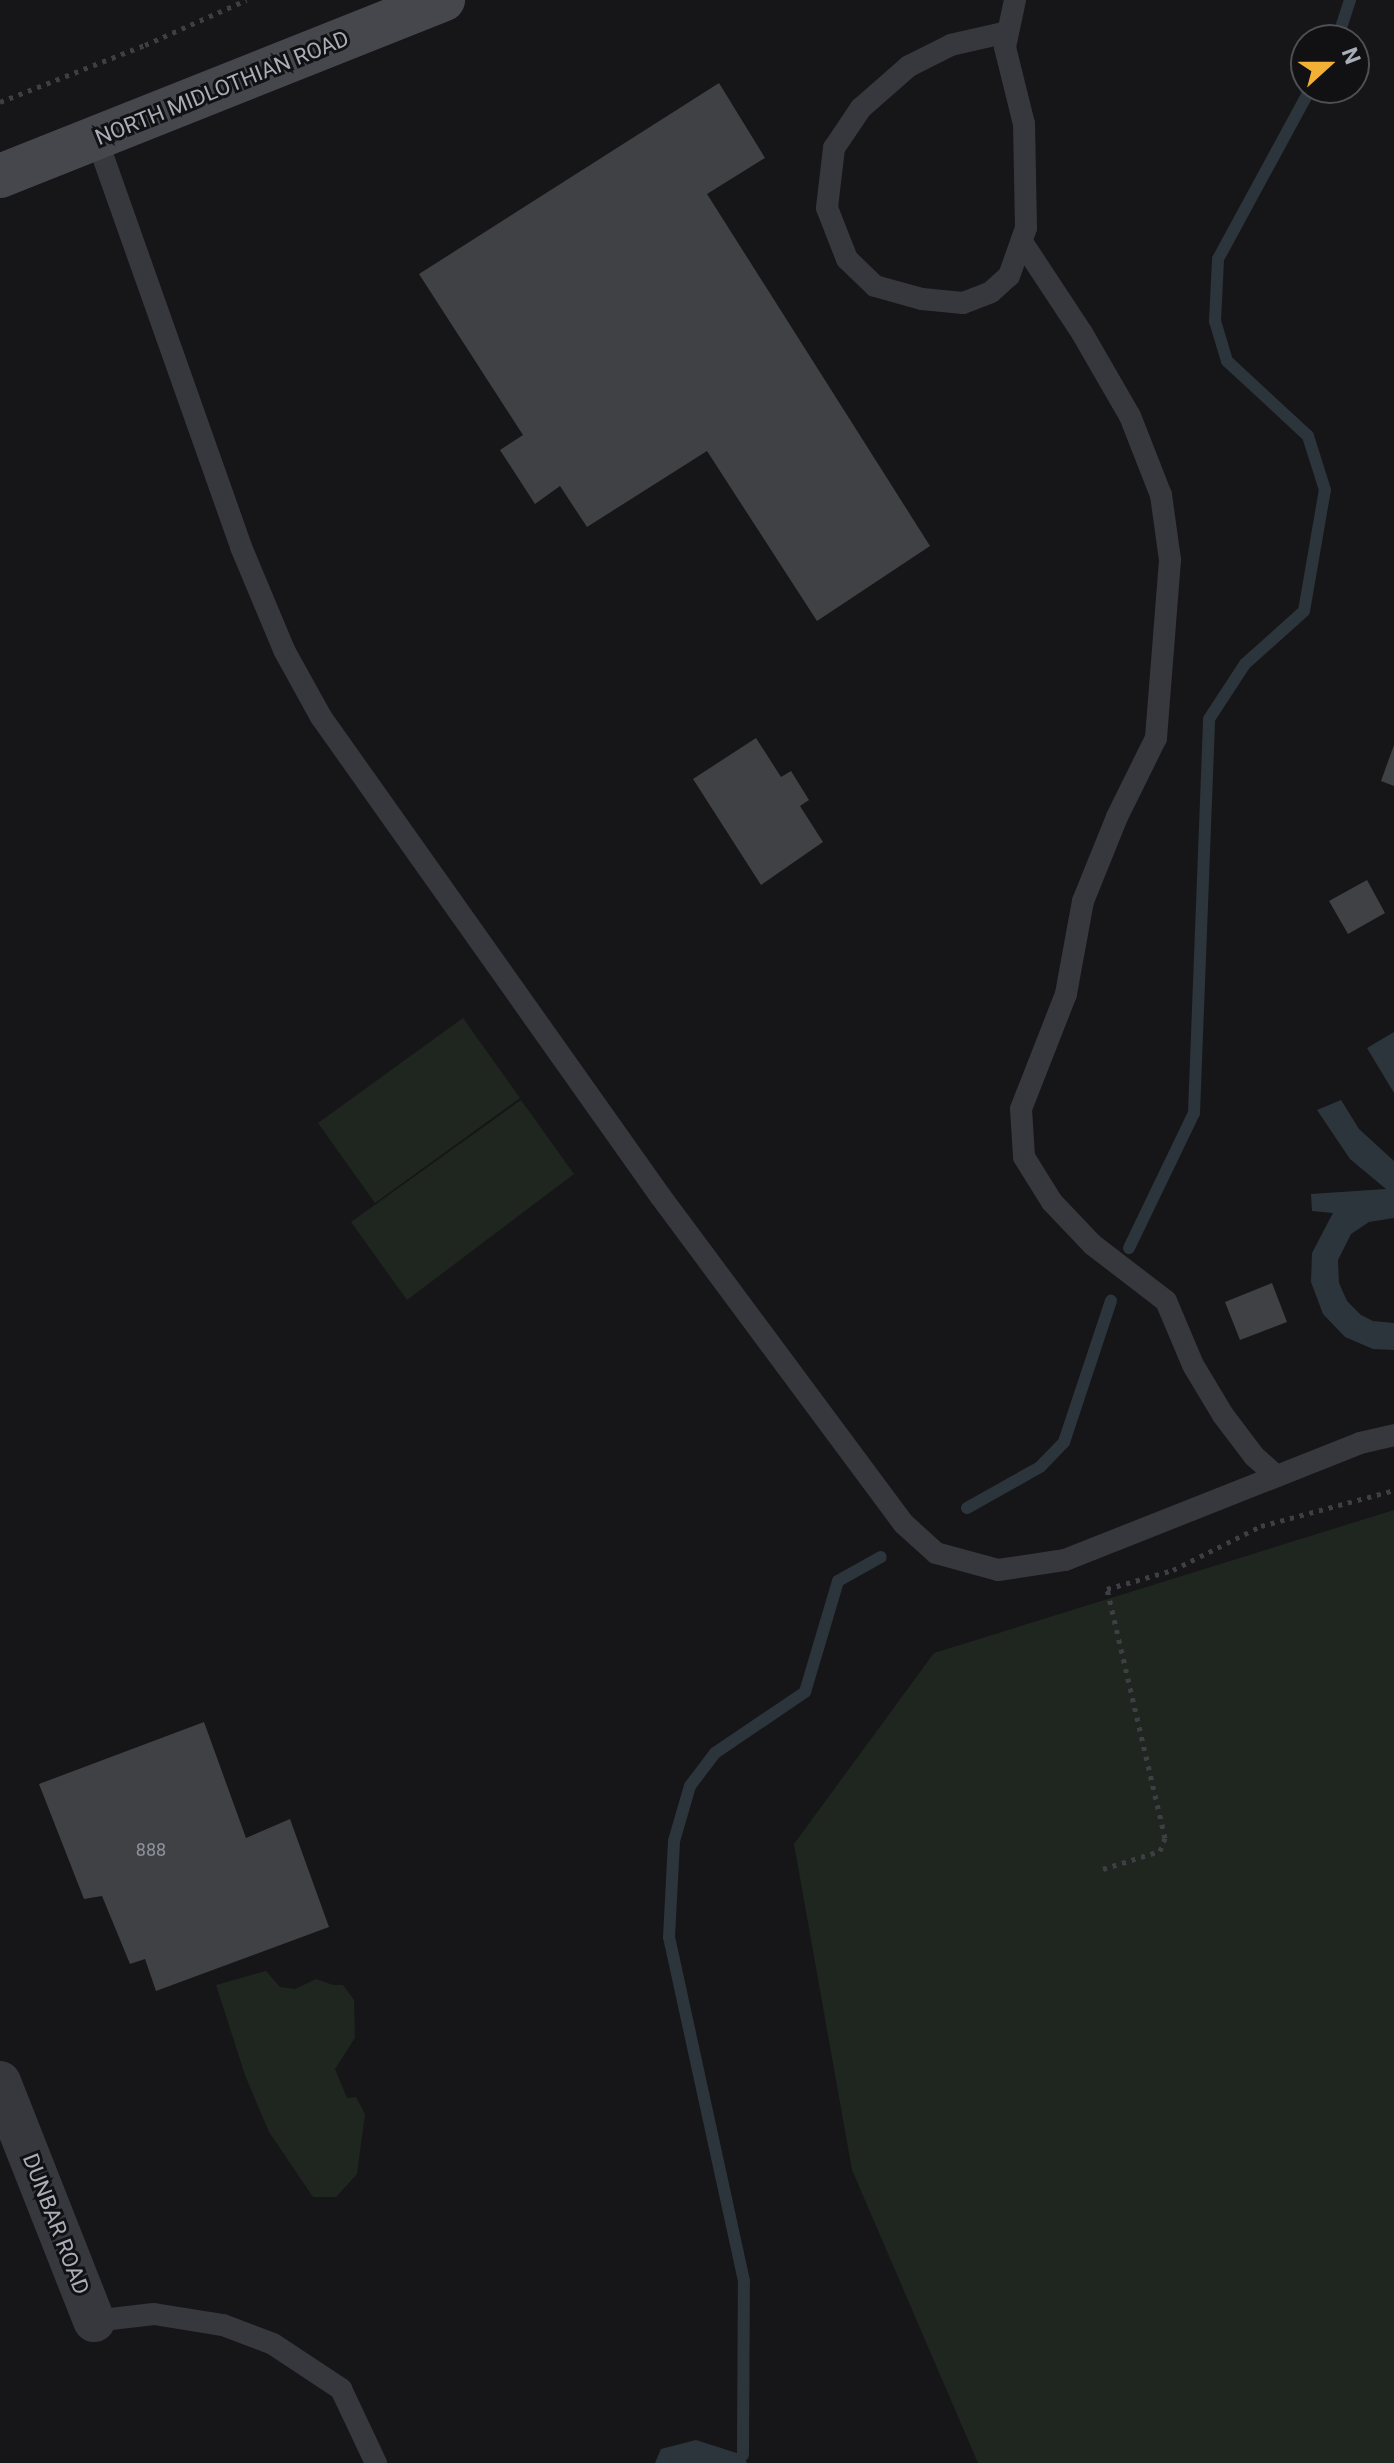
<!DOCTYPE html>
<html>
<head>
<meta charset="utf-8">
<style>
  body { margin:0 }
  #map { position:relative; width:1394px; height:2463px; overflow:hidden; background:#161618; font-family:Roboto,sans-serif }
  div>[style] { position:absolute }
  [style*='--x'] { left:calc(var(--x)*1px); top:calc(var(--y)*1px); width:calc(var(--w)*1px); rotate:calc(var(--a)*1deg) }
  .green>* { inset:0; background:#1e261f }
  .water>* { inset:0; background:#2c353c }
  .stream>* { height:12px; margin:-6px; padding:0 6px; transform-origin:6px; border-radius:6px; background:#2c353c }
  .building>* { inset:0; background:#404145 }
  .path>* { height:5px; margin-top:-2.5px; transform-origin:0; background:repeating-linear-gradient(90deg,#3d3f44 0 4px,transparent 0 10px) }
  .lane>* { height:22px; margin:-11px; padding:0 11px; transform-origin:11px; border-radius:11px; background:#37383d }
  .street>* { height:42px; margin:-21px; padding:0 21px; transform-origin:21px; border-radius:21px; background:#37383d }
  .secondary>* { height:44px; margin:-22px; padding:0 22px; transform-origin:22px; border-radius:22px; background:#45474d }
  span { translate:-50% -50%; white-space:nowrap; text-align:center; line-height:1.15; -webkit-text-stroke:6px #111113; paint-order:stroke }
  .number-label { font-size:18px; color:#8e929b }
  .number-label span { -webkit-text-stroke-width:0 }
  .street-label { font-size:22px; color:#a8adb8 }
  .north { position:absolute; left:1290px; top:24px; width:80px; height:80px; box-sizing:border-box; background:#111113; border:2px solid #4d4f55; border-radius:50%; rotate:69deg; font-size:22px; font-weight:700; line-height:32px; text-align:center; color:#a8adb8 }
  .north::after { content:''; display:block; margin:auto; width:28px; height:36px; background:#f2b134; clip-path:polygon(50% 0,100% 100%,50% 72%,0 100%) }
</style>
</head>
<body>
<div id="map">
  <div class="green">
    <div style="clip-path:polygon(463px 1018px,520px 1098px,375px 1203px,318px 1123px)"></div>
    <div style="clip-path:polygon(521px 1100px,574px 1174px,407px 1300px,351px 1222px)"></div>
    <div style="clip-path:polygon(1394px 1510px,1394px 2463px,978px 2463px,852px 2170px,794px 1844px,934px 1653px)"></div>
    <div style="clip-path:polygon(266px 1971px,280px 1987px,295px 1989px,316px 1979px,333px 1985px,343px 1985px,354px 2000px,355px 2038px,335px 2069px,347px 2098px,356px 2097px,365px 2114px,357px 2174px,336px 2197px,313px 2197px,269px 2132px,245px 2075px,216px 1985px)"></div>
  </div>
  <div class="water">
    <div style="clip-path:polygon(1394px 1032px,1394px 1093px,1367px 1048px)"></div>
    <div style="clip-path:polygon(1341px 1100px,1359px 1129px,1394px 1161px,1394px 1218px,1369px 1222px,1351px 1234px,1338px 1260px,1339px 1283px,1347px 1301px,1361px 1315px,1373px 1321px,1394px 1323px,1394px 1350px,1373px 1349px,1345px 1337px,1323px 1314px,1311px 1282px,1312px 1253px,1333px 1213px,1312px 1211px,1311px 1194px,1386px 1189px,1350px 1159px,1317px 1110px)"></div>
    <div style="clip-path:polygon(696px 2440px,743px 2455px,747px 2463px,655px 2463px,661px 2449px)"></div>
  </div>
  <div class="stream">
    <div style="--x:1337;--y:40;--w:42;--a:-72"></div>
    <div style="--x:1129;--y:1248;--w:150;--a:-64.3"></div>
    <div style="--x:1194;--y:1113;--w:394;--a:-87.8"></div>
    <div style="--x:1209;--y:719;--w:66;--a:-56.8"></div>
    <div style="--x:1245;--y:664;--w:79;--a:-41.9"></div>
    <div style="--x:1304;--y:611;--w:123;--a:-80.2"></div>
    <div style="--x:1325;--y:490;--w:57;--a:-107.5"></div>
    <div style="--x:1308;--y:436;--w:110;--a:-137.2"></div>
    <div style="--x:1227;--y:361;--w:42;--a:-106.7"></div>
    <div style="--x:1215;--y:321;--w:62;--a:-87.2"></div>
    <div style="--x:1218;--y:259;--w:195;--a:-61.5"></div>
    <div style="--x:967;--y:1508;--w:84;--a:-29.3"></div>
    <div style="--x:1040;--y:1467;--w:35;--a:-46"></div>
    <div style="--x:1064;--y:1442;--w:149;--a:-71.6"></div>
    <div style="--x:743;--y:2455;--w:174;--a:-89.7"></div>
    <div style="--x:744;--y:2281;--w:352;--a:-102.3"></div>
    <div style="--x:669;--y:1937;--w:96;--a:-87"></div>
    <div style="--x:674;--y:1841;--w:57;--a:-73.8"></div>
    <div style="--x:690;--y:1786;--w:41;--a:-52.9"></div>
    <div style="--x:715;--y:1753;--w:109;--a:-34.1"></div>
    <div style="--x:805;--y:1692;--w:116;--a:-73.4"></div>
    <div style="--x:838;--y:1581;--w:49;--a:-29.2"></div>
  </div>
  <div class="building">
    <div style="clip-path:polygon(719px 83px,765px 158px,707px 194px,930px 546px,817px 621px,707px 451px,587px 527px,560px 486px,535px 504px,500px 450px,523px 435px,419px 274px)"></div>
    <div style="clip-path:polygon(756px 738px,781px 777px,791px 771px,809px 800px,800px 806px,823px 842px,761px 885px,693px 779px)"></div>
    <div style="clip-path:polygon(1394px 745px,1394px 786px,1381px 781px)"></div>
    <div style="clip-path:polygon(1367px 880px,1385px 913px,1348px 934px,1329px 901px)"></div>
    <div style="clip-path:polygon(1272px 1283px,1287px 1322px,1240px 1340px,1225px 1302px)"></div>
    <div style="clip-path:polygon(204px 1722px,246px 1838px,290px 1819px,329px 1927px,156px 1991px,145px 1959px,130px 1964px,102px 1896px,84px 1899px,39px 1784px)"></div>
  </div>
  <div class="path">
    <div style="--x:0;--y:102;--w:156;--a:-21.5"></div>
    <div style="--x:145;--y:45;--w:111;--a:-24"></div>
    <div style="--x:1103;--y:1869;--w:60;--a:-17.5"></div>
    <div style="--x:1160;--y:1851;--w:14;--a:-69"></div>
    <div style="--x:1165;--y:1838;--w:256;--a:-103.1"></div>
    <div style="--x:1107;--y:1589;--w:69;--a:-16.1"></div>
    <div style="--x:1173;--y:1570;--w:98;--a:-26.6"></div>
    <div style="--x:1261;--y:1526;--w:138;--a:-15.1"></div>
  </div>
  <div class="lane">
    <div style="--x:1008;--y:32;--w:58;--a:167.2"></div>
    <div style="--x:951;--y:45;--w:47;--a:153.4"></div>
    <div style="--x:909;--y:66;--w:64;--a:138.8"></div>
    <div style="--x:861;--y:108;--w:48;--a:124"></div>
    <div style="--x:834;--y:148;--w:60;--a:96.7"></div>
    <div style="--x:827;--y:208;--w:55;--a:68.6"></div>
    <div style="--x:847;--y:259;--w:39;--a:44"></div>
    <div style="--x:875;--y:286;--w:49;--a:15.5"></div>
    <div style="--x:922;--y:299;--w:41;--a:5.6"></div>
    <div style="--x:963;--y:303;--w:30;--a:-21"></div>
    <div style="--x:991;--y:292;--w:24;--a:-42"></div>
    <div style="--x:1009;--y:276;--w:51;--a:-70.5"></div>
    <div style="--x:1026;--y:228;--w:104;--a:-91.1"></div>
    <div style="--x:1024;--y:124;--w:79;--a:-103.9"></div>
    <div style="--x:1005;--y:47;--w:48;--a:-78"></div>
    <div style="--x:96;--y:137;--w:435;--a:70.5"></div>
    <div style="--x:241;--y:547;--w:112;--a:67.3"></div>
    <div style="--x:284;--y:650;--w:77;--a:61.1"></div>
    <div style="--x:321;--y:717;--w:588;--a:54.69"></div>
    <div style="--x:661;--y:1197;--w:407;--a:53.4"></div>
    <div style="--x:904;--y:1524;--w:43;--a:42.2"></div>
    <div style="--x:936;--y:1553;--w:64;--a:15.3"></div>
    <div style="--x:998;--y:1570;--w:68;--a:-8.5"></div>
    <div style="--x:1065;--y:1560;--w:317;--a:-21.6"></div>
    <div style="--x:1360;--y:1443;--w:35;--a:-13"></div>
    <div style="--x:1022;--y:242;--w:109;--a:56.6"></div>
    <div style="--x:1082;--y:333;--w:96;--a:60"></div>
    <div style="--x:1130;--y:416;--w:85;--a:68.6"></div>
    <div style="--x:1161;--y:495;--w:66;--a:82.1"></div>
    <div style="--x:1170;--y:560;--w:179;--a:94.5"></div>
    <div style="--x:1156;--y:738;--w:88;--a:116.3"></div>
    <div style="--x:1117;--y:817;--w:91;--a:112"></div>
    <div style="--x:1083;--y:901;--w:95;--a:100.4"></div>
    <div style="--x:1066;--y:994;--w:123;--a:111.4"></div>
    <div style="--x:1021;--y:1109;--w:48;--a:86.4"></div>
    <div style="--x:1024;--y:1157;--w:53;--a:58.1"></div>
    <div style="--x:1052;--y:1202;--w:59;--a:46.4"></div>
    <div style="--x:1093;--y:1245;--w:92;--a:37.5"></div>
    <div style="--x:1166;--y:1301;--w:69;--a:67.1"></div>
    <div style="--x:1193;--y:1365;--w:58;--a:59"></div>
    <div style="--x:1223;--y:1415;--w:51;--a:52.9"></div>
    <div style="--x:1254;--y:1456;--w:30;--a:42"></div>
    <div style="--x:94;--y:2321;--w:60;--a:-6.7"></div>
    <div style="--x:154;--y:2314;--w:70;--a:9.1"></div>
    <div style="--x:223;--y:2325;--w:53;--a:20.8"></div>
    <div style="--x:273;--y:2344;--w:82;--a:33.5"></div>
    <div style="--x:341;--y:2389;--w:82;--a:64.7"></div>
  </div>
  <div class="street">
    <div style="--x:0;--y:2082;--w:257;--a:68.5"></div>
  </div>
  <div class="secondary">
    <div style="--x:0;--y:176;--w:477;--a:-21.7"></div>
  </div>
  <div class="number-label">
    <span style="left:151px;top:1850px">888</span>
  </div>
  <div class="street-label">
    <span style="left:222px;top:88px;rotate:-22deg">NORTH MIDLOTHIAN ROAD</span>
    <span style="left:56px;top:2224px;rotate:69deg">DUNBAR ROAD</span>
  </div>
  <div class="north">N</div>
</div>
</body>
</html>
